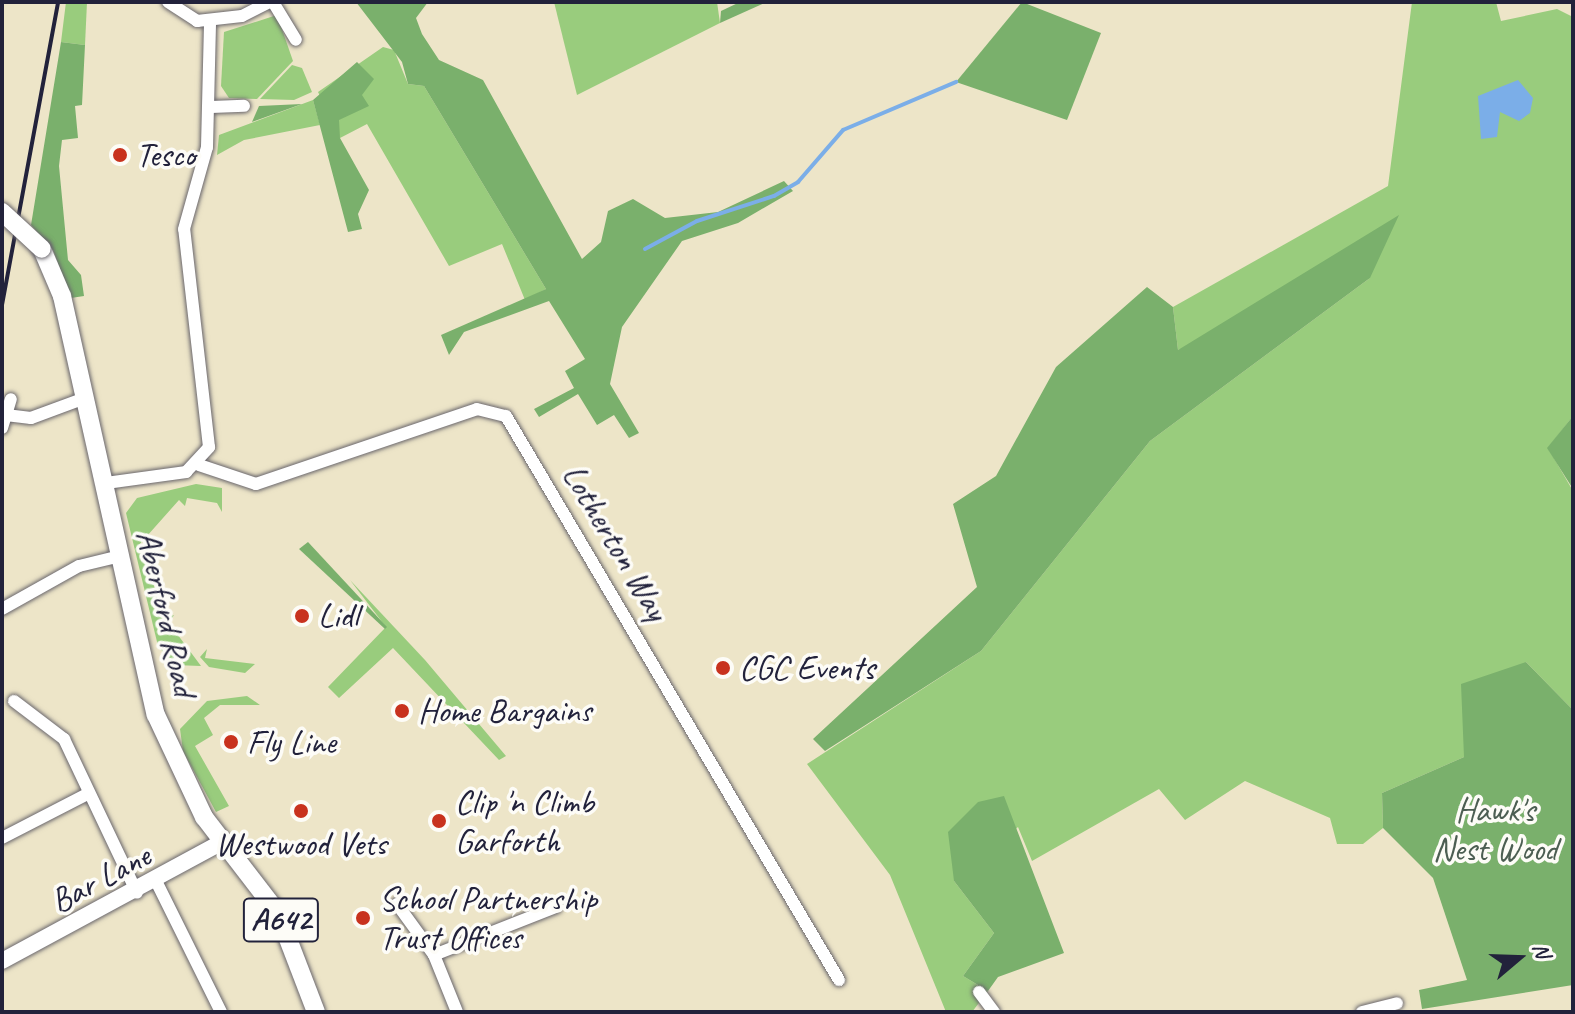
<!DOCTYPE html>
<html>
<head>
<meta charset="utf-8">
<style>
  body { margin:0 }
  #map { position:relative; width:1575px; height:1014px; overflow:hidden; background:#ede5c8; font-family:Caveat,sans-serif }
  div>[style] { position:absolute }
  [style*='--x'] { left:calc(var(--x)*1px); top:calc(var(--y)*1px); width:calc(var(--w)*1px); rotate:calc(var(--a)*1deg) }
  .green>* { inset:0; background:#99cc7d }
  .forest>* { inset:0; background:#7ab06c }
  .water>* { inset:0; background:#7baee8 }
  .stream>* { height:4px; margin:-2px; padding:0 2px; transform-origin:2px; border-radius:2px; background:#7baee8 }
  .roads { filter:drop-shadow(0 0 2px #69666c) drop-shadow(0 0 2px #69666c) }
  .street>* { height:12px; margin:-6px; padding:0 6px; transform-origin:6px; border-radius:6px; background:#fff }
  .secondary>* { height:16px; margin:-8px; padding:0 8px; transform-origin:8px; border-radius:8px; background:#fff }
  .primary>* { height:18px; margin:-9px; padding:0 9px; transform-origin:9px; border-radius:9px; background:#fff }
  .rail>* { height:4px; margin:-2px; padding:0 2px; transform-origin:2px; border-radius:2px; background:#22223b }
  .bridges { filter:drop-shadow(0 0 2px #69666c) drop-shadow(0 0 2px #69666c) }
  .primary-bridge>* { height:18px; margin:-9px; padding:0 9px; transform-origin:9px; border-radius:9px; background:#fff }
  .dots>* { width:22px; height:22px; translate:-50% -50%; box-sizing:border-box; border:4px solid #fdfcf7; border-radius:50% }
  span { translate:-50% -50%; white-space:nowrap; text-align:center; line-height:1.15; -webkit-text-stroke:7px #fdfcf7; paint-order:stroke }
  .shield-label span { padding:2px 6px; background:#fdfcf7; border:2px solid; border-radius:6px; -webkit-text-stroke-width:0 }
  .shield-label { font-size:32px; color:#22223b; font-weight:700 }
  .poi-label { font-size:34px; color:#22223b }
  .left { translate:0 -50%; text-align:left }
  .street-label { font-size:34px; color:#22223b }
  .park-label { font-size:34px; color:#4c5e52 }
  .frame { position:absolute; inset:0; border:4px solid #22223b; pointer-events:none }
  .north { position:absolute; left:1479px; top:918px; width:80px; height:80px; -webkit-text-stroke:6px #fdfcf7; paint-order:stroke; rotate:71deg; font-size:22px; font-weight:700; line-height:32px; text-align:center; color:#22223b }
  .north::after { content:''; display:block; margin:auto; width:28px; height:36px; background:#22223b; clip-path:polygon(50% 0,100% 100%,50% 72%,0 100%) }
</style>
</head>
<body>
<div id="map">
  <div class="green">
    <div style="clip-path:polygon(66px 2px,87px 2px,85px 45px,61px 42px)"></div>
    <div style="clip-path:polygon(554px 2px,717px 2px,720px 23px,577px 95px)"></div>
    <div style="clip-path:polygon(1412px 2px,1496px 2px,1501px 21px,1557px 9px,1573px 17px,1573px 416px,1548px 448px,1573px 491px,1573px 710px,1526px 662px,1464px 757px,1382px 793px,1383px 828px,1363px 844px,1337px 844px,1330px 818px,1245px 781px,1185px 820px,1159px 789px,1032px 861px,1018px 827px,954px 881px,994px 933px,963px 976px,988px 991px,972px 1012px,946px 1012px,890px 875px,807px 764px,981px 651px,1150px 441px,1370px 278px,1178px 350px,1173px 307px,1388px 186px)"></div>
    <div style="clip-path:polygon(277px 15px,293px 61px,257px 99px,229px 98px,221px 86px,224px 32px)"></div>
    <div style="clip-path:polygon(383px 47px,394px 50px,408px 84px,424px 86px,546px 289px,525px 300px,502px 244px,449px 266px,367px 124px,340px 138px,318px 92px)"></div>
    <div style="clip-path:polygon(292px 65px,302px 68px,312px 92px,294px 100px,260px 99px)"></div>
    <div style="clip-path:polygon(313px 100px,320px 125px,244px 140px,217px 155px,219px 135px)"></div>
    <div style="clip-path:polygon(196px 484px,222px 488px,222px 512px,217px 503px,187px 498px,185px 506px,179px 500px,139px 545px,166px 618px,174px 615px,169px 623px,201px 666px,174px 665px,158px 646px,126px 513px,137px 498px)"></div>
    <div style="clip-path:polygon(350px 580px,425px 660px,506px 756px,499px 760px,393px 648px,339px 698px,328px 687px,386px 627px)"></div>
    <div style="clip-path:polygon(207px 649px,205px 658px,255px 664px,245px 673px,209px 667px,200px 657px)"></div>
    <div style="clip-path:polygon(247px 696px,260px 705px,220px 705px,204px 718px,213px 735px,195px 746px,229px 806px,216px 812px,183px 751px,180px 729px,207px 701px)"></div>
  </div>
  <div class="forest">
    <div style="clip-path:polygon(356px 2px,428px 2px,416px 18px,422px 34px,439px 60px,483px 80px,582px 259px,601px 242px,608px 211px,633px 199px,665px 218px,718px 212px,784px 181px,793px 191px,738px 223px,682px 241px,622px 327px,610px 384px,639px 433px,629px 438px,614px 415px,597px 425px,578px 394px,539px 417px,534px 409px,574px 388px,565px 371px,585px 359px,549px 301px,464px 332px,449px 355px,441px 335px,546px 289px,424px 86px,408px 84px,402px 62px)"></div>
    <div style="clip-path:polygon(740px 2px,767px 2px,720px 23px,721px 11px)"></div>
    <div style="clip-path:polygon(1022px 2px,1101px 33px,1067px 120px,956px 82px)"></div>
    <div style="clip-path:polygon(61px 42px,85px 45px,82px 105px,75px 106px,78px 138px,62px 140px,59px 166px,68px 260px,81px 275px,84px 296px,71px 298px,53px 250px,31px 225px)"></div>
    <div style="clip-path:polygon(357px 62px,374px 79px,362px 95px,369px 106px,339px 120px,340px 138px,369px 190px,358px 214px,362px 229px,348px 232px,313px 100px)"></div>
    <div style="clip-path:polygon(302px 104px,252px 122px,259px 106px)"></div>
    <div style="clip-path:polygon(1399px 215px,1370px 278px,1150px 441px,981px 651px,825px 751px,813px 739px,977px 587px,953px 504px,996px 476px,1056px 367px,1147px 287px,1173px 307px,1178px 350px)"></div>
    <div style="clip-path:polygon(1573px 416px,1573px 489px,1547px 448px)"></div>
    <div style="clip-path:polygon(308px 542px,387px 627px,385px 629px,299px 549px)"></div>
    <div style="clip-path:polygon(1526px 662px,1573px 710px,1573px 985px,1422px 1009px,1419px 990px,1467px 980px,1433px 878px,1383px 828px,1382px 793px,1464px 757px,1461px 684px)"></div>
    <div style="clip-path:polygon(1004px 796px,1064px 953px,998px 977px,988px 991px,963px 976px,994px 933px,954px 881px,948px 832px,978px 802px)"></div>
  </div>
  <div class="water">
    <div style="clip-path:polygon(1518px 80px,1533px 98px,1530px 113px,1519px 121px,1500px 112px,1497px 137px,1481px 139px,1478px 96px)"></div>
  </div>
  <div class="stream">
    <div style="--x:645;--y:249;--w:59;--a:-28.3"></div>
    <div style="--x:697;--y:221;--w:81;--a:-18"></div>
    <div style="--x:774;--y:196;--w:28;--a:-30"></div>
    <div style="--x:798;--y:182;--w:69;--a:-49.1"></div>
    <div style="--x:843;--y:130;--w:123;--a:-23"></div>
  </div>
  <div class="roads">
    <div class="street">
      <div style="--x:168;--y:2;--w:35;--a:33"></div>
      <div style="--x:197;--y:21;--w:45;--a:-6.3"></div>
      <div style="--x:242;--y:16;--w:31;--a:-27"></div>
      <div style="--x:273;--y:2;--w:44;--a:58.8"></div>
      <div style="--x:211;--y:107;--w:33;--a:-2"></div>
      <div style="--x:6;--y:415;--w:25;--a:7"></div>
      <div style="--x:31;--y:418;--w:58;--a:-20.3"></div>
      <div style="--x:2;--y:428;--w:30;--a:-73"></div>
      <div style="--x:199;--y:465;--w:60;--a:18.4"></div>
      <div style="--x:256;--y:484;--w:233;--a:-18.7"></div>
      <div style="--x:477;--y:409;--w:30;--a:14"></div>
      <div style="--x:506;--y:416;--w:655;--a:59.44"></div>
      <div style="--x:106;--y:483;--w:81;--a:-7.8"></div>
      <div style="--x:186;--y:472;--w:34;--a:-47"></div>
      <div style="--x:209;--y:447;--w:219;--a:-96.5"></div>
      <div style="--x:184;--y:229;--w:85;--a:-74.3"></div>
      <div style="--x:207;--y:147;--w:127;--a:-88.6"></div>
      <div style="--x:2;--y:609;--w:88;--a:-29.2"></div>
      <div style="--x:79;--y:566;--w:42;--a:-13.7"></div>
      <div style="--x:14;--y:701;--w:63;--a:37.2"></div>
      <div style="--x:64;--y:739;--w:170;--a:64.6"></div>
      <div style="--x:2;--y:838;--w:98;--a:-27.3"></div>
      <div style="--x:157;--y:883;--w:144;--a:63.6"></div>
      <div style="--x:397;--y:904;--w:63;--a:54"></div>
      <div style="--x:434;--y:955;--w:61;--a:68"></div>
      <div style="--x:434;--y:955;--w:131;--a:-21.5"></div>
      <div style="--x:979;--y:992;--w:25;--a:53"></div>
      <div style="--x:1362;--y:1012;--w:36;--a:-14"></div>
    </div>
    <div class="secondary">
      <div style="--x:2;--y:961;--w:250;--a:-28.4"></div>
    </div>
    <div class="primary">
      <div style="--x:42;--y:249;--w:51;--a:66.9"></div>
      <div style="--x:62;--y:296;--w:429;--a:77.4"></div>
      <div style="--x:156;--y:715;--w:113;--a:64.8"></div>
      <div style="--x:204;--y:817;--w:121;--a:52.4"></div>
      <div style="--x:278;--y:913;--w:106;--a:69"></div>
    </div>
  </div>
  <div class="rail">
    <div style="--x:2;--y:305;--w:308;--a:-79.5"></div>
  </div>
  <div class="bridges">
    <div class="primary-bridge">
      <div style="--x:2;--y:212;--w:54;--a:42.8"></div>
    </div>
  </div>
  <div class="dots">
    <div style="left:120px;top:155px;background:#c8321e"></div>
    <div style="left:302px;top:616px;background:#c8321e"></div>
    <div style="left:723px;top:668px;background:#c8321e"></div>
    <div style="left:402px;top:711px;background:#c8321e"></div>
    <div style="left:231px;top:742px;background:#c8321e"></div>
    <div style="left:301px;top:811px;background:#c8321e"></div>
    <div style="left:439px;top:821px;background:#c8321e"></div>
    <div style="left:363px;top:918px;background:#c8321e"></div>
  </div>
  <div class="shield-label">
    <span style="left:281px;top:920px">A642</span>
  </div>
  <div class="poi-label">
    <span class="left" style="left:136px;top:155px">Tesco</span>
    <span class="left" style="left:318px;top:616px">Lidl</span>
    <span class="left" style="left:739px;top:668px">CGC Events</span>
    <span class="left" style="left:418px;top:711px">Home Bargains</span>
    <span class="left" style="left:247px;top:742px">Fly Line</span>
    <span class="left" style="left:455px;top:821px">Clip 'n Climb<br>Garforth</span>
    <span style="left:301px;top:844px">Westwood Vets</span>
    <span class="left" style="left:379px;top:918px">School Partnership<br>Trust Offices</span>
  </div>
  <div class="street-label">
    <span style="left:616px;top:542px;rotate:59deg">Lotherton Way</span>
    <span style="left:167px;top:613px;rotate:77deg">Aberford Road</span>
    <span style="left:100px;top:878px;rotate:-28deg">Bar Lane</span>
  </div>
  <div class="park-label">
    <span style="left:1495px;top:829px">Hawk's<br>Nest Wood</span>
  </div>
  <div class="frame"></div>
  <div class="north">N</div>
</div>
</body>
</html>
